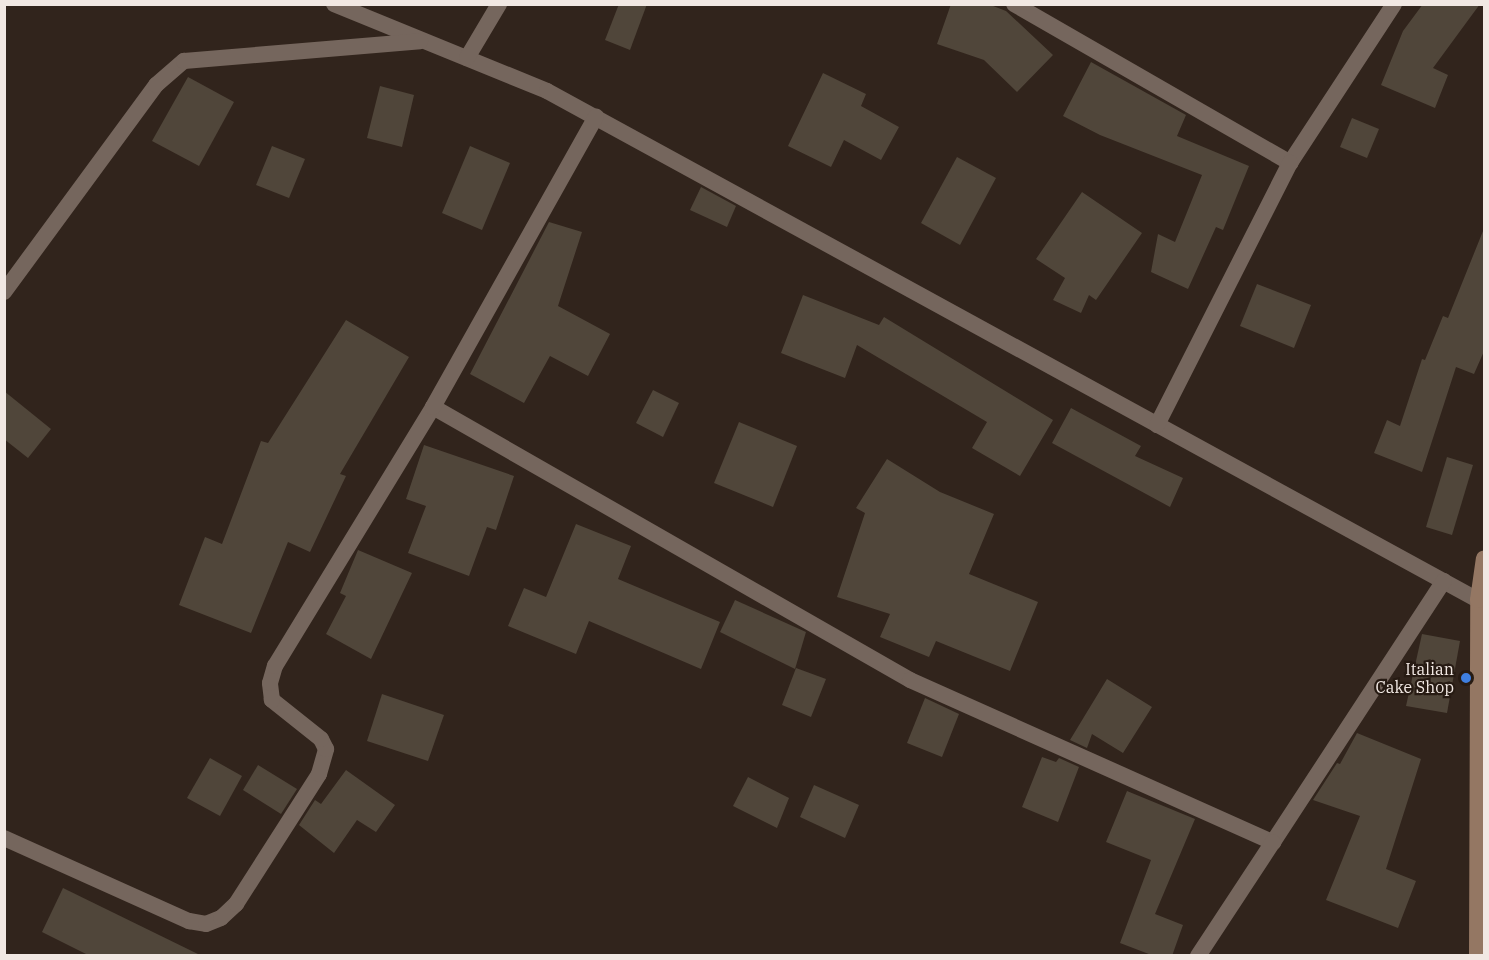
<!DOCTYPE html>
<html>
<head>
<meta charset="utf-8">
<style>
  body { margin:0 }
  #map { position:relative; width:1489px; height:960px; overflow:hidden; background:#31241c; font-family:"IBM Plex Serif",serif }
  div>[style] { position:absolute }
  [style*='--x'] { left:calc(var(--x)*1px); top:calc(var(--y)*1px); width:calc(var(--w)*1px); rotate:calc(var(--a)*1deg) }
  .building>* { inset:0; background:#50463a }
  .minor>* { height:16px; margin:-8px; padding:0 8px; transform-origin:8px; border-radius:8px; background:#75665d }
  .secondary>* { height:16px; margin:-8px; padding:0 8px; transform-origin:8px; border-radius:8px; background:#947763 }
  .dots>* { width:16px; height:16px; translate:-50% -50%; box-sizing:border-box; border:3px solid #271b13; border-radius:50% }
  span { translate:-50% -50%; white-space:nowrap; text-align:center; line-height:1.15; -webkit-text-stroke:4.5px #271b13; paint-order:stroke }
  .poi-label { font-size:16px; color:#f1e8e3 }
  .right { translate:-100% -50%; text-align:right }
  .frame { position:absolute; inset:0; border:6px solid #f1e8e3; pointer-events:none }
</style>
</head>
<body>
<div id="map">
  <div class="building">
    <div style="clip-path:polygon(619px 4px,647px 4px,630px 50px,605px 40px)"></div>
    <div style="clip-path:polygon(951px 4px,988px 4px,1006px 11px,1053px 55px,1017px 92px,984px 60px,937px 44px)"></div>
    <div style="clip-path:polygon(1423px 4px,1480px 4px,1433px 68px,1448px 75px,1435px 108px,1381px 85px,1403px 31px)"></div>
    <div style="clip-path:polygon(1091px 62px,1186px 115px,1177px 136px,1249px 166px,1223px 230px,1216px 227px,1188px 289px,1151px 272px,1158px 234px,1175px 242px,1202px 175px,1100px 135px,1063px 116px)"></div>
    <div style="clip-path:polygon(823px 73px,866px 94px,861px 106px,899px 127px,881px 160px,844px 140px,831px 167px,788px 146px)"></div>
    <div style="clip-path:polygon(188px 77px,234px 102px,199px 166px,152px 141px)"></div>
    <div style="clip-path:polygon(380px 86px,414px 95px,402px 147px,367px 138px)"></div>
    <div style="clip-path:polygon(1352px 118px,1379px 129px,1367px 158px,1340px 147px)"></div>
    <div style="clip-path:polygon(272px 146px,305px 159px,289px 198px,256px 185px)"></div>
    <div style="clip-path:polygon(470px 146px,510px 163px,482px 230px,442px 213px)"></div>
    <div style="clip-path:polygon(957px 157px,996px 178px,960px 245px,921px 223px)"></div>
    <div style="clip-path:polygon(701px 187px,736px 206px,727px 227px,690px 210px)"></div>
    <div style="clip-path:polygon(1082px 192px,1142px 233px,1096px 300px,1089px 295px,1081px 313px,1053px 300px,1065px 278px,1036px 259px)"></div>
    <div style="clip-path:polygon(549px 222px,582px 232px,558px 306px,610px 334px,588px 376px,550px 356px,524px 403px,470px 374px)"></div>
    <div style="clip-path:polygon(1483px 231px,1485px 349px,1474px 374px,1456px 367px,1422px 472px,1374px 453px,1387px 420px,1400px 426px,1422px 359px,1425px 360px,1443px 316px,1448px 318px)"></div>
    <div style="clip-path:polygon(1257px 284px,1311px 305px,1294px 348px,1240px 326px)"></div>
    <div style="clip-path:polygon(803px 295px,879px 325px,884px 317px,1053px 420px,1020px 476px,972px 448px,987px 422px,857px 345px,845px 378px,781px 353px)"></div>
    <div style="clip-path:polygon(346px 320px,409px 357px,340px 474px,346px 476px,310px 552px,288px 542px,251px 633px,179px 605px,205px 537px,222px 544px,261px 441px,268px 443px)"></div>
    <div style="clip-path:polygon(653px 390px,679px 403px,663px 437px,636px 423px)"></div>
    <div style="clip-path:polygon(4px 391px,51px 429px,28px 458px,4px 439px)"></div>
    <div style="clip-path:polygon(1071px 408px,1141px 446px,1135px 456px,1183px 478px,1170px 507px,1052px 443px)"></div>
    <div style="clip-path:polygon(739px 422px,797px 446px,773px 507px,714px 483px)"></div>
    <div style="clip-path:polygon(424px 445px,514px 476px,496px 530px,487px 527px,469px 576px,408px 553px,426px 506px,406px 499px)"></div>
    <div style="clip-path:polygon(1447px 457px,1473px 465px,1452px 535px,1426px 527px)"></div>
    <div style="clip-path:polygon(887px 459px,940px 492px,994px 514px,969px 574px,1038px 602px,1010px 671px,936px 641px,929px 657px,880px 637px,890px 614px,837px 597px,865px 513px,856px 508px)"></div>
    <div style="clip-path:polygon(576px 524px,631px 546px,618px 579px,720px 622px,701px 669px,589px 621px,576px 654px,508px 626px,524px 588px,546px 597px)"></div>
    <div style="clip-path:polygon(358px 550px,412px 573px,371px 659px,326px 634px,346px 596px,340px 593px)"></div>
    <div style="clip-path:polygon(735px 600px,806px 632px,795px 669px,720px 632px)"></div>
    <div style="clip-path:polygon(1422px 634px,1460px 641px,1447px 713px,1406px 706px)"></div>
    <div style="clip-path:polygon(796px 668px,826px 679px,811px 717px,782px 705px)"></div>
    <div style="clip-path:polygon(1107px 679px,1152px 707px,1123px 753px,1092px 734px,1087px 748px,1070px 740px)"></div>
    <div style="clip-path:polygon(382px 694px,444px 715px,428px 761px,367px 741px)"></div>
    <div style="clip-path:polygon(925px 698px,959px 714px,942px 757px,907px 743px)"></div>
    <div style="clip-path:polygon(1357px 733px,1421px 759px,1386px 869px,1416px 881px,1398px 928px,1326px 900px,1360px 816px,1313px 800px,1337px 763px,1340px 764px)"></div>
    <div style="clip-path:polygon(1042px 757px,1056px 762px,1059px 758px,1079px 767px,1058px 822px,1022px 807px)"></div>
    <div style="clip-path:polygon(210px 758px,242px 776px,220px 816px,187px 798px)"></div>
    <div style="clip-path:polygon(258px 765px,297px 789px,281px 814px,243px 790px)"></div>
    <div style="clip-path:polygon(346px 770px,395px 805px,376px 832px,357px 820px,334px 853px,299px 825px,315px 800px,321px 804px)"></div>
    <div style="clip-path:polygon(748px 777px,789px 798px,777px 828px,733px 806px)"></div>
    <div style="clip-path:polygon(814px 785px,859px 805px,845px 838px,800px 817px)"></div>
    <div style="clip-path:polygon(1127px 791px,1195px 819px,1155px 914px,1183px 925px,1172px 956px,1154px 956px,1120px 943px,1151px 860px,1106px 842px)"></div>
    <div style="clip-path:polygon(63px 888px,202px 956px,90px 956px,42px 932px)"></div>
  </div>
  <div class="minor">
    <div style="--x:334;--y:4;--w:230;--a:22.2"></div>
    <div style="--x:547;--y:91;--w:1061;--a:28.67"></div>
    <div style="--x:1014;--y:4;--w:319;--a:29.9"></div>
    <div style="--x:1290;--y:163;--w:190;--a:-56.8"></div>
    <div style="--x:467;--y:58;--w:63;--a:-59.3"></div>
    <div style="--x:4;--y:292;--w:257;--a:-53.7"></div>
    <div style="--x:156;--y:85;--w:37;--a:-41"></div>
    <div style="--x:184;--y:61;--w:237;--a:-4.8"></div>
    <div style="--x:433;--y:407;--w:550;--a:29.78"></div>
    <div style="--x:910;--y:680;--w:398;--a:24.1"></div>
    <div style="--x:1273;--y:842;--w:312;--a:-56.8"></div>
    <div style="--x:1157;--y:425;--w:294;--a:-63.1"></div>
    <div style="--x:4;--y:838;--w:203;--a:24.2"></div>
    <div style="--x:189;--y:921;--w:17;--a:10"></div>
    <div style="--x:206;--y:924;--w:16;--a:-22"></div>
    <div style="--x:221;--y:918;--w:21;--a:-43"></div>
    <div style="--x:236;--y:904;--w:154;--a:-57.4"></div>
    <div style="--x:319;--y:774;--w:26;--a:-74"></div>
    <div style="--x:326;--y:749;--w:11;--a:-117"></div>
    <div style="--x:321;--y:739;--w:63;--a:-141.5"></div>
    <div style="--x:272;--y:700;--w:17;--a:-97"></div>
    <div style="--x:270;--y:683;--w:18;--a:-74"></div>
    <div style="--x:275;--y:666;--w:303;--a:-58.6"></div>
    <div style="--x:433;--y:407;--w:333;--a:-60.7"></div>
    <div style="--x:1198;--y:956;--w:136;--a:-56.7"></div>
  </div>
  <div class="secondary">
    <div style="--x:1477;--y:956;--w:356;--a:-89.8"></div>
    <div style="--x:1478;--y:600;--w:42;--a:-81.9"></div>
  </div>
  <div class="dots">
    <div style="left:1466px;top:678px;background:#3f7fe0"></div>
  </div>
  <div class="poi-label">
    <span class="right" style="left:1454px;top:678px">Italian<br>Cake Shop</span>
  </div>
  <div class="frame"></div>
</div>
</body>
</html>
